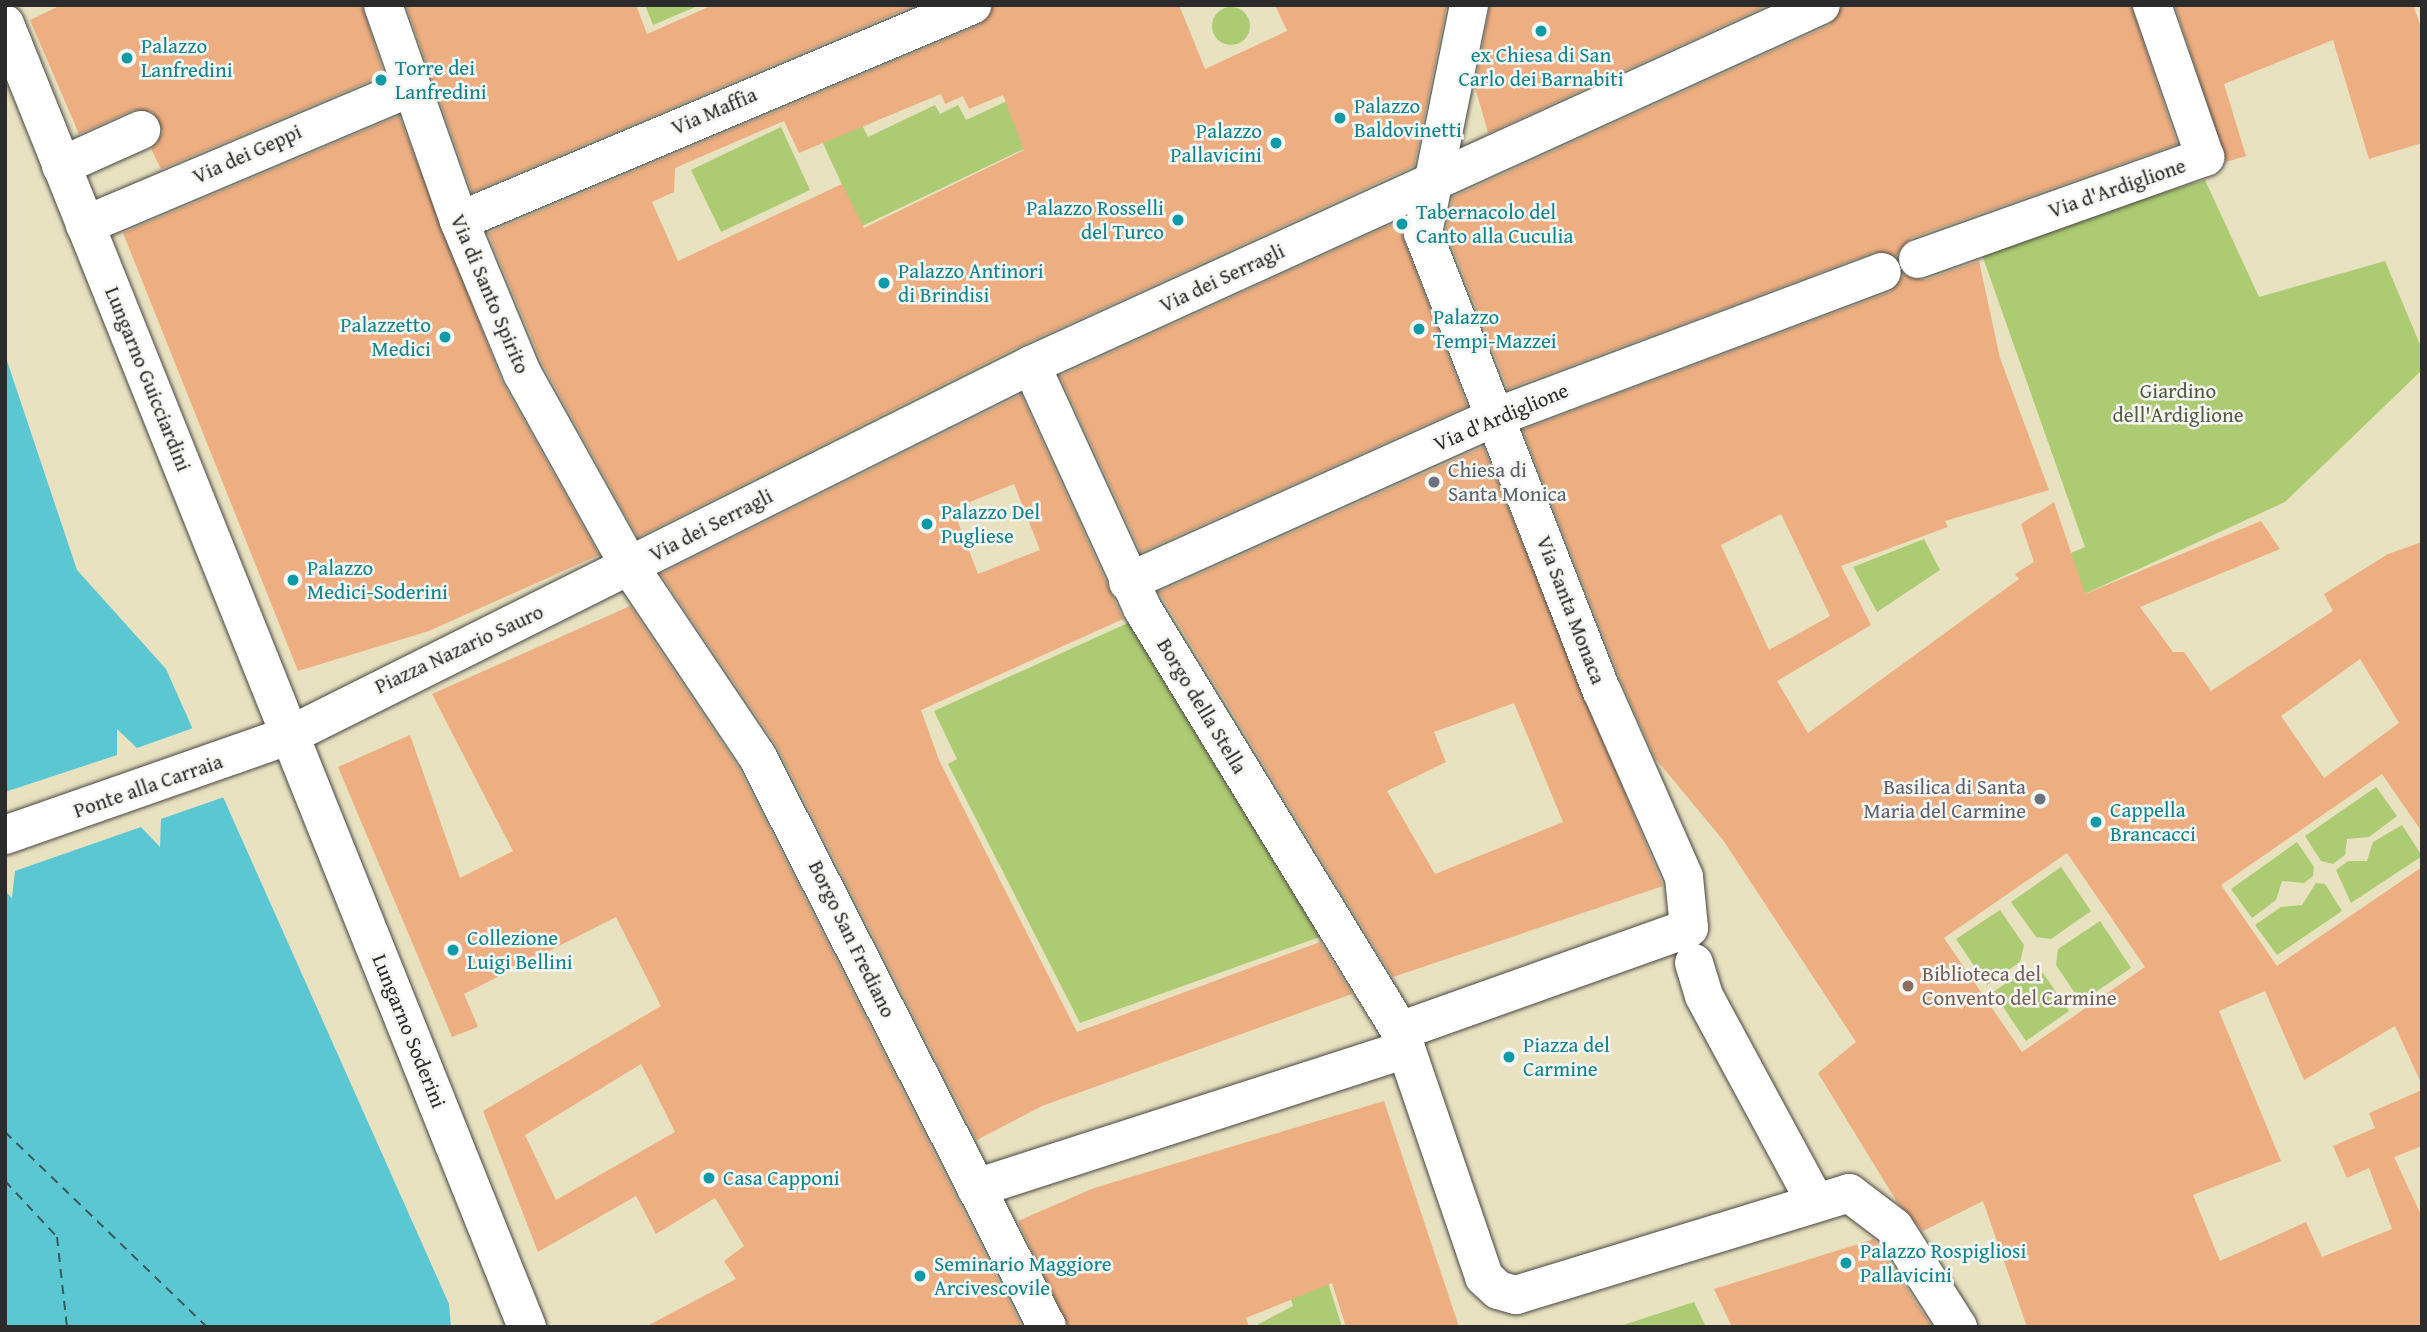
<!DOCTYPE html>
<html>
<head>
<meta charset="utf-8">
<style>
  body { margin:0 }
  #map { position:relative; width:2427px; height:1332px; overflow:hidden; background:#e9e2c1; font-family:"Gentium Book Plus",serif }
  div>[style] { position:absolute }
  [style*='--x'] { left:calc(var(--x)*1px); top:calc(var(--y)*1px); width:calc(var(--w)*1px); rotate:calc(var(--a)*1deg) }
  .green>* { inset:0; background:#accb72 }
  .round { border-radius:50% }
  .water>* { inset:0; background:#5bc7d3 }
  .pier>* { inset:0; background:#e9e2c1 }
  .ferry>* { height:2px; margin-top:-1px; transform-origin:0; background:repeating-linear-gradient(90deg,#395a5d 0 9px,transparent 0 16px) }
  .building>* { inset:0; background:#edaf82 }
  .roads { filter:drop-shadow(0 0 2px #484642) drop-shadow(0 0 2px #484642) }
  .street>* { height:38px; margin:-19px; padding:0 19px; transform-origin:19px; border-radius:19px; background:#fff }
  .dots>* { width:19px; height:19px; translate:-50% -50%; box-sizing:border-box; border:4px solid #f6f6f2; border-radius:50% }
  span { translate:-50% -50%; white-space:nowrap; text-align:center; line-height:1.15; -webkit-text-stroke:5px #f6f6f2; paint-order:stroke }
  .culture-label { font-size:21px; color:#0d838f }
  .left { translate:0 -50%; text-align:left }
  .right { translate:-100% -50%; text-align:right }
  .street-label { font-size:21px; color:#2b2b2b }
  .park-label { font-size:21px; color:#525b40 }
  .worship-label { font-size:21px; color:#5b616d }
  .education-label { font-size:21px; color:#785e54 }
  .frame { position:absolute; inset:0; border:7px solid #2b2b2b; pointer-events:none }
</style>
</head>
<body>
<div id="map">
  <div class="green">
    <div style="clip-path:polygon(645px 5px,700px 5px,653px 25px)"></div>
    <div class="round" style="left:1212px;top:7px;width:38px;height:38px"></div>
    <div style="clip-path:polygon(1020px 95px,1024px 149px,833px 240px,844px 189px,820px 137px,859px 119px,868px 137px,935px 105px,940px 114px,958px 105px,966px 120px)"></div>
    <div style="clip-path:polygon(781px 127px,810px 190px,721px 232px,691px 170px)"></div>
    <div style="clip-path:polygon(2205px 180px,2259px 297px,2385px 261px,2422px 349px,2422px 370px,2285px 502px,2067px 602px,2047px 563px,2085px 547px,1980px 249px)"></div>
    <div style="clip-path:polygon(1924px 539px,1940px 570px,1877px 612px,1853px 567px)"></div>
    <div style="clip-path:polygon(1130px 622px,1328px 934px,1080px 1023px,948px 764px,957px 759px,934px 711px)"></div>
    <div style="clip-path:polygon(2376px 787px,2397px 816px,2369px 837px,2347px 839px,2345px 855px,2333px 864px,2321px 861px,2305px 836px)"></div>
    <div style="clip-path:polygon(2402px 825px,2422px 856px,2351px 903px,2336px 870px,2348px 861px,2367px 861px,2373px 842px)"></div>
    <div style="clip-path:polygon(2297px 842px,2314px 867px,2313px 876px,2304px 883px,2282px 881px,2276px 900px,2252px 918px,2231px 889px)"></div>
    <div style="clip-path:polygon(2061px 867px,2091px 911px,2051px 939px,2036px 937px,2011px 902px)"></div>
    <div style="clip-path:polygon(2316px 883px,2325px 884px,2342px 911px,2277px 955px,2255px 925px,2281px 907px,2302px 905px)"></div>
    <div style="clip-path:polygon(2000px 910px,2024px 945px,2020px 962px,1987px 985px,1956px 939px)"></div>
    <div style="clip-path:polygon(2100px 921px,2131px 968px,2081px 1002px,2056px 965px,2058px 949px)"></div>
    <div style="clip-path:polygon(2025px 970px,2043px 973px,2069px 1011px,2026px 1041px,1993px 992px)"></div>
    <div style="clip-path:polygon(1326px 1276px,1342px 1327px,1253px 1327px,1293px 1306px,1288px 1289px)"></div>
    <div style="clip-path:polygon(1694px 1302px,1706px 1327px,1617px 1327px)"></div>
  </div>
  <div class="water">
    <div style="clip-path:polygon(5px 355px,77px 570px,166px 669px,449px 1304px,451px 1327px,5px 1327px)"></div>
  </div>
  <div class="pier">
    <div style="clip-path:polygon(196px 727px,227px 796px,161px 819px,160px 847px,141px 827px,15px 871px,12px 898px,5px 891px,5px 792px,117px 755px,117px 729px,137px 748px)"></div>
  </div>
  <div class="ferry">
    <div style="--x:5;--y:1132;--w:281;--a:44"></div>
    <div style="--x:5;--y:1181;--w:76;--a:47.1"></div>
    <div style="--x:57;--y:1237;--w:91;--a:83.7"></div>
  </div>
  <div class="building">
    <div style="clip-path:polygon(61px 5px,362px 5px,384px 75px,161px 169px,151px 149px,163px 132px,153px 112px,133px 110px,79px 134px,30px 20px)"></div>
    <div style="clip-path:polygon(406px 5px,636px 5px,647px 34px,713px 5px,915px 5px,472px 192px)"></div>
    <div style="clip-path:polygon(evenodd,993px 5px,1179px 5px,1205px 69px,1287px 31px,1275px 5px,1447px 5px,1414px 166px,1022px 345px,638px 537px,542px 363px,488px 233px,980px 25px,993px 5px,941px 94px,945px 104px,963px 96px,969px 109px,1003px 95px,1024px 150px,864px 228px,842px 184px,678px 261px,652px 202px,674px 192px,675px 168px,784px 121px,799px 153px,941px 94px)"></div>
    <div style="clip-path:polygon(1490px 5px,1768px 5px,1488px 133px,1475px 87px)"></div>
    <div style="clip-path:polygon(1843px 5px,2131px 5px,2177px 144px,1911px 238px,1896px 256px,1874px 252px,1508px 389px,1446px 231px,1453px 197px,1830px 25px)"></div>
    <div style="clip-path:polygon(2175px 5px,2413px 5px,2422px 30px,2422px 143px,2369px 159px,2333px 40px,2224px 84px,2246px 156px,2226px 162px)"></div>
    <div style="clip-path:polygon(399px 116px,502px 382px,599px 555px,429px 631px,298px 671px,123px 233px)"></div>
    <div style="clip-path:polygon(1397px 222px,1467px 406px,1141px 552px,1060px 376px)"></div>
    <div style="clip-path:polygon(evenodd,1979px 261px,2000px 358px,2049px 490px,1945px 521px,1948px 527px,1841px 566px,1871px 625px,1777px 681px,1808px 733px,2019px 579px,2015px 574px,2034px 562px,2021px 524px,2054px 502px,2085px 594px,2261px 521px,2280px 549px,2140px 607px,2173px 652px,2184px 652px,2211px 691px,2333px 611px,2324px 594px,2388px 554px,2422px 542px,2422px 832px,2382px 774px,2221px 885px,2277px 966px,2422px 867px,2422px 1085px,2395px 1026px,2304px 1080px,2265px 991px,2219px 1011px,2281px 1161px,2193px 1195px,2220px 1261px,2306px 1222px,2322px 1257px,2392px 1229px,2369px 1168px,2347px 1178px,2333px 1146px,2375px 1128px,2369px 1113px,2422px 1090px,2422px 1146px,2394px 1157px,2422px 1217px,2422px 1327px,2027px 1327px,1983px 1201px,1923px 1231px,1897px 1202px,1818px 1073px,1856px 1042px,1723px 840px,1655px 758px,1622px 683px,1523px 430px,1890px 292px,1904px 275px,1925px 280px,1979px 261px,1781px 514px,1830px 616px,1769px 650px,1721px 545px,1781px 514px,1979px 261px,2360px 659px,2399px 723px,2324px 778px,2281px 716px,2360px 659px,1979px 261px,2067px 853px,2145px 967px,2022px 1052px,1944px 938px,2067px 853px)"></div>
    <div style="clip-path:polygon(evenodd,1021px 395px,1123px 619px,921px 710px,939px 760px,1077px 1032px,1320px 942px,1352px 994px,1042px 1106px,977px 1140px,777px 746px,661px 574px,1021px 395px,1014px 484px,1040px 550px,978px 574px,953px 509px,1014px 484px)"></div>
    <div style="clip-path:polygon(evenodd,1483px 447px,1663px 886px,1393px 977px,1159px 592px,1483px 447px,1514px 703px,1563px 822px,1435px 874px,1387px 791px,1446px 762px,1434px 732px,1514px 703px)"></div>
    <div style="clip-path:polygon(evenodd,630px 606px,738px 767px,1022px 1327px,645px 1327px,736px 1279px,724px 1261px,744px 1246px,715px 1198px,656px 1234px,636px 1196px,538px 1252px,483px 1111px,661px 1006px,616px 917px,464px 994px,478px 1027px,452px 1037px,338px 767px,410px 735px,460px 878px,513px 851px,432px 694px,630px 606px,641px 1064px,675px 1132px,556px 1200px,525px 1135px,641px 1064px)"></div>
    <div style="clip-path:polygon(1384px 1101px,1459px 1327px,1346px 1327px,1332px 1283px,1246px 1318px,1249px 1327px,1069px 1327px,1018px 1221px,1094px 1188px)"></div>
    <div style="clip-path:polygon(1874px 1239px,1932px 1327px,1732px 1327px,1714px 1289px)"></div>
  </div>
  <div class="roads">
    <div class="street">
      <div style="--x:383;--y:5;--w:229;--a:70.6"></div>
      <div style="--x:459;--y:221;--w:165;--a:67.5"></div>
      <div style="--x:522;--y:373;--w:222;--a:60.9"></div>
      <div style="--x:630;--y:567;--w:228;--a:56.1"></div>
      <div style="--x:757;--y:756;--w:640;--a:63.07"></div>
      <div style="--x:1469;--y:5;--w:233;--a:101.4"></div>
      <div style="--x:1423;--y:233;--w:492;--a:68.7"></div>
      <div style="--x:1602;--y:691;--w:203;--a:66.2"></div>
      <div style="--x:1684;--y:877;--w:51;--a:84.4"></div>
      <div style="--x:1689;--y:928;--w:307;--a:160.4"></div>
      <div style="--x:1400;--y:1031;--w:260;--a:71.1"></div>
      <div style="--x:1484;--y:1277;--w:19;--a:43"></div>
      <div style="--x:1498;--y:1290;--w:19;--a:16"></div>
      <div style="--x:1516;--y:1295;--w:348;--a:-17"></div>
      <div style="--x:1849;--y:1193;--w:56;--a:37.1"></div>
      <div style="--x:1894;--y:1227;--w:119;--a:57.4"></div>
      <div style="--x:5;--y:24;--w:1404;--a:68.17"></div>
      <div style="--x:61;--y:166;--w:88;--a:-24.2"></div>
      <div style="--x:459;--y:221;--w:557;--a:-22.83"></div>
      <div style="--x:85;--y:225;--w:353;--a:-22.9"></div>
      <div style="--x:1918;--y:259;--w:305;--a:-19.6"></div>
      <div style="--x:2205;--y:157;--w:161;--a:-109.2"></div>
      <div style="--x:1031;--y:365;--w:267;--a:65.4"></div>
      <div style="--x:1142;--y:608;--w:495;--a:58.6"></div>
      <div style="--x:1128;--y:582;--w:403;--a:-24.2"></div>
      <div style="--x:1496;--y:417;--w:412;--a:-20.6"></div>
      <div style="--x:5;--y:835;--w:302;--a:-19.3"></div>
      <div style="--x:290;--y:735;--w:828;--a:-26.53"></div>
      <div style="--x:1031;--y:365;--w:868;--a:-24.5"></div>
      <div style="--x:1694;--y:963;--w:34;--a:73"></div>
      <div style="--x:1704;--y:996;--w:233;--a:61.6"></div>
      <div style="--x:976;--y:1188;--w:452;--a:-17.9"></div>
    </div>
  </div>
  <div class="dots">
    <div style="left:1541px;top:31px;background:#0f9aa8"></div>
    <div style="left:127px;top:58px;background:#0f9aa8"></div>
    <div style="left:381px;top:80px;background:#0f9aa8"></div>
    <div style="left:1340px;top:118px;background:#0f9aa8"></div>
    <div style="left:1276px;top:143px;background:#0f9aa8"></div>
    <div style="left:1178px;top:220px;background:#0f9aa8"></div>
    <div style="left:1402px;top:224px;background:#0f9aa8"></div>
    <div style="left:884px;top:283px;background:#0f9aa8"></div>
    <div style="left:1419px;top:329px;background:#0f9aa8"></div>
    <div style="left:445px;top:337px;background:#0f9aa8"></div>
    <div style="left:1434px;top:482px;background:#6b7280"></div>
    <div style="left:927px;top:524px;background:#0f9aa8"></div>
    <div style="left:293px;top:580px;background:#0f9aa8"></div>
    <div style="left:2040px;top:799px;background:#6b7280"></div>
    <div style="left:2096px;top:822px;background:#0f9aa8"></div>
    <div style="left:453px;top:950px;background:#0f9aa8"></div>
    <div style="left:1908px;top:986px;background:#8d6e63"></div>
    <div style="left:1509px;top:1057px;background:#0f9aa8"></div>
    <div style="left:709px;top:1178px;background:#0f9aa8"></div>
    <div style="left:1846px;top:1263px;background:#0f9aa8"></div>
    <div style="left:920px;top:1276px;background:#0f9aa8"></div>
  </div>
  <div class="culture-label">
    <span class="left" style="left:141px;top:58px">Palazzo<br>Lanfredini</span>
    <span style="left:1541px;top:67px">ex Chiesa di San<br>Carlo dei Barnabiti</span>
    <span class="left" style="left:395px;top:80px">Torre dei<br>Lanfredini</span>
    <span class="left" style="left:1354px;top:118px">Palazzo<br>Baldovinetti</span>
    <span class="right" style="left:1262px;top:143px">Palazzo<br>Pallavicini</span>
    <span class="right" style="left:1164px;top:220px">Palazzo Rosselli<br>del Turco</span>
    <span class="left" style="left:1416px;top:224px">Tabernacolo del<br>Canto alla Cuculia</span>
    <span class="left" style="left:898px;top:283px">Palazzo Antinori<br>di Brindisi</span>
    <span class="left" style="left:1433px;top:329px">Palazzo<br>Tempi-Mazzei</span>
    <span class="right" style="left:431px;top:337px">Palazzetto<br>Medici</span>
    <span class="left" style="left:941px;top:524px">Palazzo Del<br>Pugliese</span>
    <span class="left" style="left:307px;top:580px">Palazzo<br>Medici-Soderini</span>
    <span class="left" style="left:2110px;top:822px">Cappella<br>Brancacci</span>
    <span class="left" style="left:467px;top:950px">Collezione<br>Luigi Bellini</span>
    <span class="left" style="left:1523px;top:1057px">Piazza del<br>Carmine</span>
    <span class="left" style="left:723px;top:1178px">Casa Capponi</span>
    <span class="left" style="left:1860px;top:1263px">Palazzo Rospigliosi<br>Pallavicini</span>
    <span class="left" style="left:934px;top:1276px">Seminario Maggiore<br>Arcivescovile</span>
  </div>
  <div class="street-label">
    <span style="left:714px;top:111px;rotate:-23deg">Via Maffia</span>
    <span style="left:247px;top:154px;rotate:-24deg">Via dei Geppi</span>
    <span style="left:2117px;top:188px;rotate:-19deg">Via d'Ardiglione</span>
    <span style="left:1222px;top:278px;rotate:-25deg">Via dei Serragli</span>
    <span style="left:490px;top:294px;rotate:67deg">Via di Santo Spirito</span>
    <span style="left:148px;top:379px;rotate:68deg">Lungarno Guicciardini</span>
    <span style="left:1501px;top:417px;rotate:-23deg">Via d'Ardiglione</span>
    <span style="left:711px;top:525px;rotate:-27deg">Via dei Serragli</span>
    <span style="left:1571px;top:610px;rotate:69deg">Via Santa Monaca</span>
    <span style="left:459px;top:649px;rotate:-25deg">Piazza Nazario Sauro</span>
    <span style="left:1202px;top:706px;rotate:59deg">Borgo della Stella</span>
    <span style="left:148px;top:786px;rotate:-19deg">Ponte alla Carraia</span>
    <span style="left:852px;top:939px;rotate:64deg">Borgo San Frediano</span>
    <span style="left:409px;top:1031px;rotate:68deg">Lungarno Soderini</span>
  </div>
  <div class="park-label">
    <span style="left:2178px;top:403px">Giardino<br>dell'Ardiglione</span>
  </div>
  <div class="worship-label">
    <span class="left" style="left:1448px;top:482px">Chiesa di<br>Santa Monica</span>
    <span class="right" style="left:2026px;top:799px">Basilica di Santa<br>Maria del Carmine</span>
  </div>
  <div class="education-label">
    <span class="left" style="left:1922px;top:986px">Biblioteca del<br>Convento del Carmine</span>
  </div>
  <div class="frame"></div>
</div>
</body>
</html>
